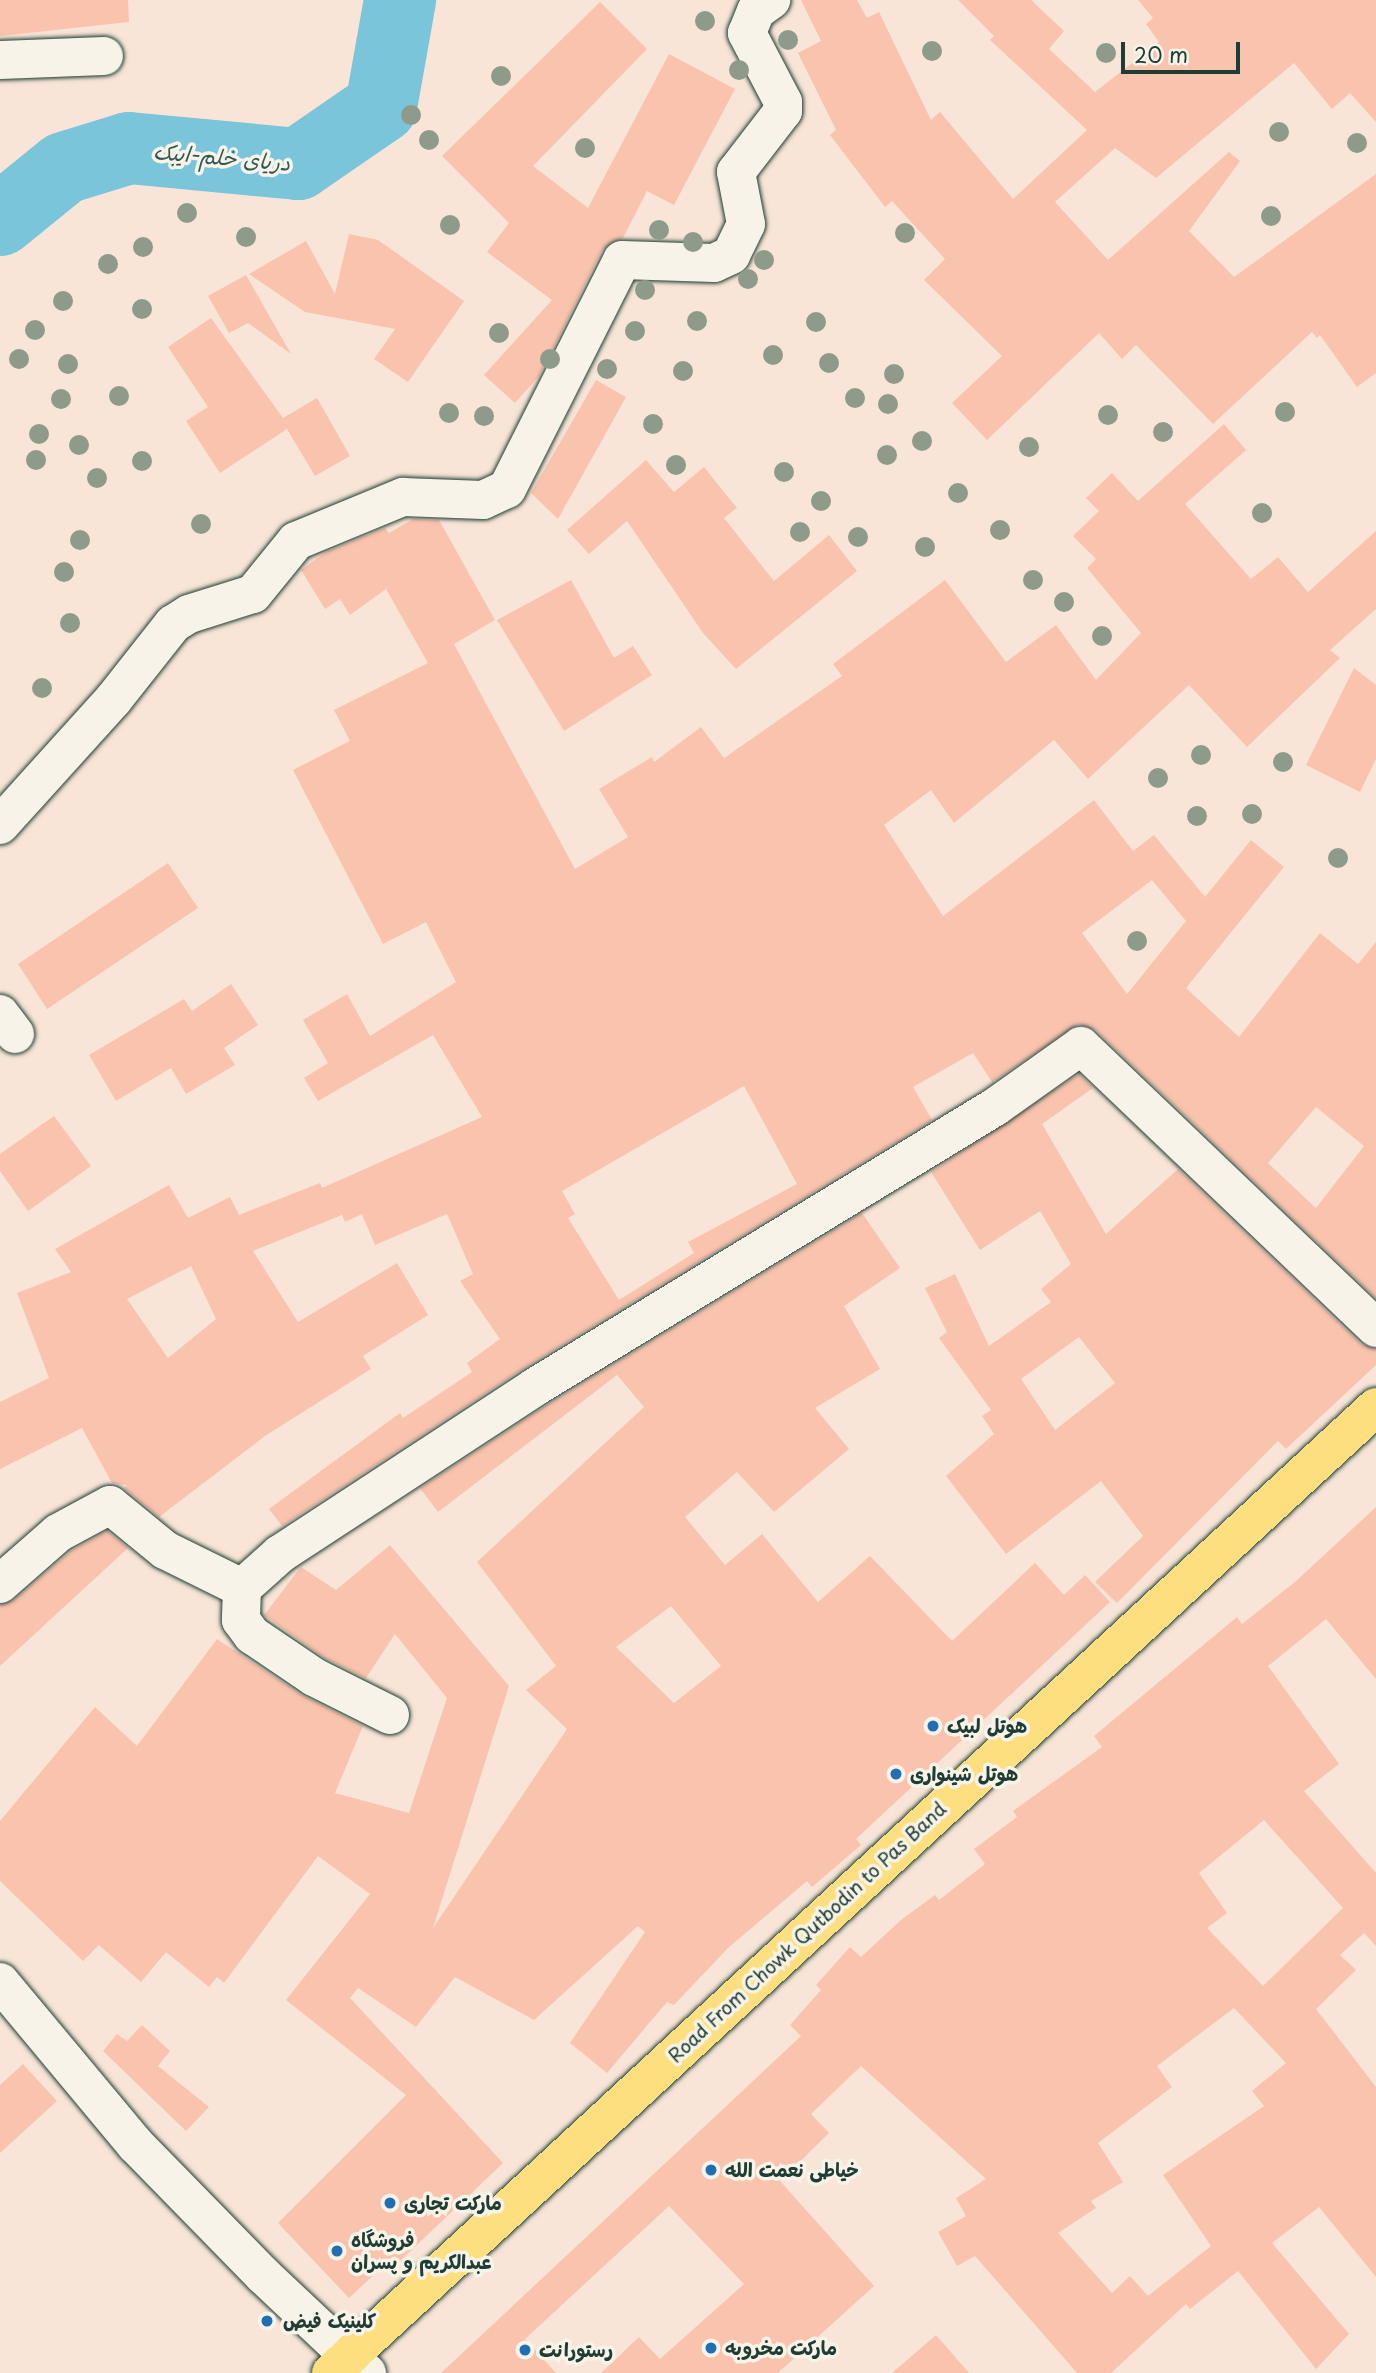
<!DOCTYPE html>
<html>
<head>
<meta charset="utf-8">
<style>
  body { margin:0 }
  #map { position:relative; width:1376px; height:2373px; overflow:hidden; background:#f8e5d7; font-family:"Playpen Sans","Playpen Sans Arabic",sans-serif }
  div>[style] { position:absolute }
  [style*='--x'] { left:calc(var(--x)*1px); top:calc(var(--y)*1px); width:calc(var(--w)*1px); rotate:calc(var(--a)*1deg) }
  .river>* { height:72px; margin:-36px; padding:0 36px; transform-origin:36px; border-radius:36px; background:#7ac5da }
  .building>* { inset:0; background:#fac3ae }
  .roads { filter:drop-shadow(0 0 2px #1f3d34) drop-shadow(0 0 2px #1f3d34) }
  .minor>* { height:38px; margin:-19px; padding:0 19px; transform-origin:19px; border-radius:19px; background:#f7f3e8 }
  .major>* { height:38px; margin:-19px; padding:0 19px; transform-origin:19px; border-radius:19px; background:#fedf80 }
  .trees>* { width:20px; height:20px; margin:-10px; border-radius:50%; background:#8e9b8b }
  .dots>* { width:19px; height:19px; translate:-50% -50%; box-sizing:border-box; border:4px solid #f7f3e8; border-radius:50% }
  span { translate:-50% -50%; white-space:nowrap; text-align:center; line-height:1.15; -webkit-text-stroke:7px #f7f3e8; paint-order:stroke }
  .poi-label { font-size:19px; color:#1f3d34; font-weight:700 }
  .left { translate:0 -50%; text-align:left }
  .street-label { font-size:19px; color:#1f3d34 }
  .water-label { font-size:21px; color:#315855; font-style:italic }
  .scale { position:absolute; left:1121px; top:42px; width:119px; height:32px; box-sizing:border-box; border:4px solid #1f3d34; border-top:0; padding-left:9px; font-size:21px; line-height:24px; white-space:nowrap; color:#1f3d34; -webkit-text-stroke:5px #f7f3e8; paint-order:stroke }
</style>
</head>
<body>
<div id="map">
  <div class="river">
    <div style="--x:0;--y:220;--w:82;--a:-39.1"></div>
    <div style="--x:64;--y:168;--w:68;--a:-17.1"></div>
    <div style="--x:129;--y:148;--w:170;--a:5.4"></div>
    <div style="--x:298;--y:164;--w:101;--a:-34.5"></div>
    <div style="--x:381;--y:107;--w:109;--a:-79.9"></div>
  </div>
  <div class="building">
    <div style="clip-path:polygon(0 0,128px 0,129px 22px,0 36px)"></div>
    <div style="clip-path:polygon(801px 0,857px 0,867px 18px,879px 12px,931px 120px,940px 112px,1013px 199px,1087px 130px,990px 40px,994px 36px,958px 0,1031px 0,1064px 31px,1049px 49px,1095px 92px,1159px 42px,1146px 24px,1153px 18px,1138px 0,1376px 0,1376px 122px,1350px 93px,1332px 109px,1294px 63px,1156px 178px,1115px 148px,1055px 202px,1108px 260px,1229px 152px,1240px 161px,1189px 231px,1234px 277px,1376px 174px,1376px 373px,1357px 387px,1320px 335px,1317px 338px,1312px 332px,1213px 424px,1136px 345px,1122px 359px,1099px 333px,987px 440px,952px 403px,1002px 356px,924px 280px,945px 259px,892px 201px,885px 207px,830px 135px,836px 130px,798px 53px,821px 41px)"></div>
    <div style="clip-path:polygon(600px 2px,647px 49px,533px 166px,588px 208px,669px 54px,735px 89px,674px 205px,647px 191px,623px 238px,602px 250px,539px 376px,515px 403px,484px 375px,552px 300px,487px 252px,509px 223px,442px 156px)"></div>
    <div style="clip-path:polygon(349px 234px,378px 240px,464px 301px,408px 382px,374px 359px,395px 329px,305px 312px,249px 274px,306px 241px,335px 294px)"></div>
    <div style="clip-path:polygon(246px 275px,291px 354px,248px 323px,229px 333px,208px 296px)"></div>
    <div style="clip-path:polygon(211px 318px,283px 418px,317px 398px,350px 456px,315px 476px,287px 429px,220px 473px,186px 421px,208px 407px,168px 347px)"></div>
    <div style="clip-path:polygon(596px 380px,626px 397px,558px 519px,531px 493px)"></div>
    <div style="clip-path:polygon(evenodd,1224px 424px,1246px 450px,1185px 504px,1251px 579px,1278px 557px,1308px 592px,1376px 531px,1376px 609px,1330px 650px,1340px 658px,1247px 747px,1189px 685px,1088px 779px,1054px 740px,954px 823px,931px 790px,884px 825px,943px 916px,1094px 800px,1133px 851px,1154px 835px,1205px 897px,1251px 840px,1284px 867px,1186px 988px,1239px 1037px,1320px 933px,1358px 964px,1376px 942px,1376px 1298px,1096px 1030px,1078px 1024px,992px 1082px,973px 1053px,913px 1087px,932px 1120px,524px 1368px,282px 1526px,269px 1509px,400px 1413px,403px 1418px,472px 1372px,467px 1363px,500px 1339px,460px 1281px,473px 1274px,447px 1214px,375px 1245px,362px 1214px,345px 1222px,342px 1215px,253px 1251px,298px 1322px,397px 1263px,428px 1315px,363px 1356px,371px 1369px,265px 1436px,159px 1517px,124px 1488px,127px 1485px,112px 1483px,82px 1428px,0 1469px,0 1402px,49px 1378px,17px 1293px,71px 1272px,55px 1249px,169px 1185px,188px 1218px,230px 1197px,239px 1215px,320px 1183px,322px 1188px,482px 1117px,433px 1035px,318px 1101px,304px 1078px,328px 1063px,303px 1020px,347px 994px,370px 1036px,456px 982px,426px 922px,383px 944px,293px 770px,350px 741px,334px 710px,428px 663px,386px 589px,350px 615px,340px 599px,325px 609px,301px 570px,326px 552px,385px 528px,389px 533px,413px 519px,439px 520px,495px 620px,454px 644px,575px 869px,628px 837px,599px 789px,652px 757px,654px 762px,701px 727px,724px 758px,842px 676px,833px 664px,945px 580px,1006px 662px,1056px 625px,1096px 680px,1141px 633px,1087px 568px,1096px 559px,1073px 536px,1099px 511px,1086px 498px,1112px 473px,1138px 501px,1224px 424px,1152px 880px,1186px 921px,1127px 994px,1082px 933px,1152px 880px,1224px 424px,744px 1086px,797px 1184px,688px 1242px,694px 1253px,619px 1300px,568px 1218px,575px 1214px,562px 1191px,744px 1086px,1224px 424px,1316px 1107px,1364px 1146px,1316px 1208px,1268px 1163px,1316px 1107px,1224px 424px,191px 1266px,216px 1319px,168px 1358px,127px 1299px,191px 1266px)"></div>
    <div style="clip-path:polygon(646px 460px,674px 492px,704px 467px,737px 508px,724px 518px,774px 581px,829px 535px,857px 571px,736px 669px,703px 633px,627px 521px,589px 554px,567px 530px)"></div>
    <div style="clip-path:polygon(571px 580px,614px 658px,633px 646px,652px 675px,564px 731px,497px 620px)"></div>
    <div style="clip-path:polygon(1354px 668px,1376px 685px,1376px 759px,1360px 792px,1306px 765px)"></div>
    <div style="clip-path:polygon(168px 863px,198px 908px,47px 1009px,18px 964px)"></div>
    <div style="clip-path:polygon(231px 984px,258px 1025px,224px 1048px,235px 1065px,186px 1094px,171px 1068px,116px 1101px,89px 1055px,184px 999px,192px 1011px)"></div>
    <div style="clip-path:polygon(evenodd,1079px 1074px,1093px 1088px,1042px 1124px,1106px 1234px,1178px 1169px,1361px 1344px,1376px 1349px,1376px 1365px,1286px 1449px,1278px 1441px,1117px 1603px,1095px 1582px,1143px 1536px,1101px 1481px,1006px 1554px,946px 1476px,994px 1434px,982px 1416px,991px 1410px,939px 1338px,947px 1332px,925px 1288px,955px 1274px,989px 1346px,1051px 1302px,1041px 1289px,1071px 1264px,1040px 1211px,980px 1250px,931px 1172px,1079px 1074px,1079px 1337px,1115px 1383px,1055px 1430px,1021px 1379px,1079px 1337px)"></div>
    <div style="clip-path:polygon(54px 1116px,91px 1166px,28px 1211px,0 1171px,0 1154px)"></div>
    <div style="clip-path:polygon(evenodd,862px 1213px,900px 1268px,844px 1306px,880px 1369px,815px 1408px,849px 1449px,774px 1512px,737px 1472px,685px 1517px,725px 1565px,762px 1534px,818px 1602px,870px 1556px,952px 1641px,1035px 1563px,1064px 1595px,1085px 1575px,1110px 1602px,856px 1839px,861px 1845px,812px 1887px,807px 1881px,728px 1948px,674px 2005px,667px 2002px,607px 2073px,570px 2043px,645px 1932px,638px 1926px,534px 2020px,455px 1977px,416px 2027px,358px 1988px,350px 1998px,503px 2163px,400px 2261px,394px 2256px,349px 2298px,278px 2223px,406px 2095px,286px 2000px,370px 1894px,318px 1856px,224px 1983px,217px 1977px,209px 1987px,166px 1952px,141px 1982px,99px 1945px,83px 1961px,0 1881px,0 1821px,95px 1707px,137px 1746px,217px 1639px,302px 1695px,363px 1726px,335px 1793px,409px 1813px,447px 1698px,395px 1634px,366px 1678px,325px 1658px,264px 1615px,301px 1567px,336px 1590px,390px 1545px,509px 1686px,433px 1928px,567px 1729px,526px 1690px,556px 1666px,477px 1562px,644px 1407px,617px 1375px,438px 1512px,420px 1488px,547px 1405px,862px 1213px,671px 1606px,721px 1666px,674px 1703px,616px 1647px,671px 1606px)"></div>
    <div style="clip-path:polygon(evenodd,1376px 1507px,1376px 1679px,1326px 1619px,1268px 1666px,1339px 1764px,1304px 1791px,1376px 1873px,1376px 1946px,1364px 1933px,1340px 1955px,1356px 1970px,1316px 2009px,1376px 2087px,1376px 2277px,1319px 2207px,1272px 2243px,1349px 2334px,1316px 2369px,1238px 2271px,1190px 2309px,1186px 2304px,1111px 2373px,1077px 2373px,975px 2256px,957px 2266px,938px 2232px,966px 2216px,956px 2198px,986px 2179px,861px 2066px,811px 2114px,829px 2133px,780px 2181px,874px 2286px,778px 2373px,601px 2373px,639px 2337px,660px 2359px,744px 2284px,669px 2206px,525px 2339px,556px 2373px,441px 2373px,801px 2036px,790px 2025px,821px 1990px,816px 1985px,850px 1947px,861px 1957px,901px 1920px,935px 1895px,939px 1900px,985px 1864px,974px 1849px,1017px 1817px,1013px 1811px,1102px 1747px,1094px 1736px,1237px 1617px,1242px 1624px,1295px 1582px,1376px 1507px,1264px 1820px,1343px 1908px,1263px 1986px,1207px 1928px,1227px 1913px,1199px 1873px,1264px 1820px,1376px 1507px,1234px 2008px,1286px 2063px,1252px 2091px,1264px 2106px,1163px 2175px,1211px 2246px,1148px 2296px,1130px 2276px,1112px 2293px,1058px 2233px,1096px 2208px,1091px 2201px,1123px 2182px,1098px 2143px,1172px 2087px,1157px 2066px,1234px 2008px)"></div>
    <div style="clip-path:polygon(107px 1531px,128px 1548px,0 1666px,0 1605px,14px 1600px,71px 1551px)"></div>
    <div style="clip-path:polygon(142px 2025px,170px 2051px,158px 2066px,209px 2107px,186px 2131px,103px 2051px,117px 2034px,127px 2041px)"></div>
    <div style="clip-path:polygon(23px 2064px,57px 2101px,0 2153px,0 2085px)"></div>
    <div style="clip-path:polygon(936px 2335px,969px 2373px,892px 2373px)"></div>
  </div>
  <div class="roads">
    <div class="minor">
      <div style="--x:0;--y:60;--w:104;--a:-2.2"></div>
      <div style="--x:0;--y:825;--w:169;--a:-47.9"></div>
      <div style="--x:113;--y:700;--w:97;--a:-51.7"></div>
      <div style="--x:173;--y:624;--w:19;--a:-32"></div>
      <div style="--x:189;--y:614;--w:67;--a:-17.4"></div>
      <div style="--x:253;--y:594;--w:68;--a:-50.9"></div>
      <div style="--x:296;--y:541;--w:116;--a:-22.4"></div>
      <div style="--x:403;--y:497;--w:80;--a:2.1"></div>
      <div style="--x:483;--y:500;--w:26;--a:-25"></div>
      <div style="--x:507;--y:489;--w:256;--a:-63.3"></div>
      <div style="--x:622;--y:260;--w:92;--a:1.9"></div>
      <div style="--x:714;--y:263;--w:19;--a:-25"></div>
      <div style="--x:731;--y:255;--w:34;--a:-64"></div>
      <div style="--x:746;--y:224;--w:53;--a:-100.9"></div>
      <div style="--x:736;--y:172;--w:77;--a:-52.4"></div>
      <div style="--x:783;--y:111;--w:9;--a:-90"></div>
      <div style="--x:783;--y:102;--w:78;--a:-117.6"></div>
      <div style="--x:747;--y:33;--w:24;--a:-68"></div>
      <div style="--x:756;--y:11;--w:19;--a:-36"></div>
      <div style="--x:0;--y:1014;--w:25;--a:53"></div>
      <div style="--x:0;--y:1584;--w:77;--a:-41.3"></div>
      <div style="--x:58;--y:1533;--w:59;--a:-28.3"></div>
      <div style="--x:110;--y:1505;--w:71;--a:39.3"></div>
      <div style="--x:165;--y:1550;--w:86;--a:26.3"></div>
      <div style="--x:242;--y:1588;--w:51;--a:-41.8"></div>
      <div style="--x:280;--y:1554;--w:305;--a:-33.2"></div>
      <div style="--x:535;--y:1387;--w:539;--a:-31.33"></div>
      <div style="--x:995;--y:1107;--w:105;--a:-35.3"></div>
      <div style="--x:1081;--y:1046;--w:408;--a:43.7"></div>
      <div style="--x:242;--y:1588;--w:32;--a:92"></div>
      <div style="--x:241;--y:1620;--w:19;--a:54"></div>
      <div style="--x:252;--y:1635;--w:75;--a:34.1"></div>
      <div style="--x:314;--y:1677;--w:85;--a:26.6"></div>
      <div style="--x:0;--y:1982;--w:212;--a:50.2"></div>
      <div style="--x:136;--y:2145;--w:182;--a:45.7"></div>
      <div style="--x:263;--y:2275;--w:143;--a:43.3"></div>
    </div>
    <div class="major">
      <div style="--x:331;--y:2373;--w:1423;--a:-42.75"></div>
    </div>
  </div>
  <div class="trees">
    <div style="left:705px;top:21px"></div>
    <div style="left:788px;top:40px"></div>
    <div style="left:932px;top:51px"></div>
    <div style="left:1106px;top:53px"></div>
    <div style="left:739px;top:70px"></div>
    <div style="left:501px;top:76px"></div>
    <div style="left:411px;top:115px"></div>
    <div style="left:1279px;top:132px"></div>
    <div style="left:429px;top:140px"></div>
    <div style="left:1357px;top:143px"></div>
    <div style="left:585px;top:148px"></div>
    <div style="left:187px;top:213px"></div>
    <div style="left:1271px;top:216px"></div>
    <div style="left:450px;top:225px"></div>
    <div style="left:659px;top:230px"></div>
    <div style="left:905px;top:233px"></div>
    <div style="left:246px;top:237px"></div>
    <div style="left:693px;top:242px"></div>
    <div style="left:143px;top:247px"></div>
    <div style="left:764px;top:260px"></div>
    <div style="left:108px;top:264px"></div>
    <div style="left:748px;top:279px"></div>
    <div style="left:645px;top:290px"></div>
    <div style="left:63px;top:301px"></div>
    <div style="left:142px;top:309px"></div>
    <div style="left:697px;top:321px"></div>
    <div style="left:816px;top:322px"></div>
    <div style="left:35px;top:330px"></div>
    <div style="left:635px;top:331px"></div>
    <div style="left:499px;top:333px"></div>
    <div style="left:773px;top:355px"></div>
    <div style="left:19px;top:359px"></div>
    <div style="left:550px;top:359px"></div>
    <div style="left:829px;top:363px"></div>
    <div style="left:68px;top:364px"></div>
    <div style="left:607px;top:369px"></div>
    <div style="left:683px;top:371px"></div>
    <div style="left:894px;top:374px"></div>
    <div style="left:119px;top:396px"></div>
    <div style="left:855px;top:398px"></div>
    <div style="left:61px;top:399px"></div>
    <div style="left:888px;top:404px"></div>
    <div style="left:1285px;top:412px"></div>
    <div style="left:449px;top:413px"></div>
    <div style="left:1108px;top:415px"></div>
    <div style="left:484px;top:416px"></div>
    <div style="left:653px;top:424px"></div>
    <div style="left:1163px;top:432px"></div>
    <div style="left:39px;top:434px"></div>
    <div style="left:922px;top:441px"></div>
    <div style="left:79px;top:445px"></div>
    <div style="left:1029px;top:447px"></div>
    <div style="left:887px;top:455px"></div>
    <div style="left:36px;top:460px"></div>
    <div style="left:142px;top:461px"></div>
    <div style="left:676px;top:465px"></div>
    <div style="left:784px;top:472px"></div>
    <div style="left:97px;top:478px"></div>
    <div style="left:958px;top:493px"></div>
    <div style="left:821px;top:501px"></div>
    <div style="left:1262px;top:513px"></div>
    <div style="left:201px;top:524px"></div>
    <div style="left:1000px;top:530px"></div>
    <div style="left:800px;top:532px"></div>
    <div style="left:858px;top:537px"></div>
    <div style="left:80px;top:540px"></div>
    <div style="left:925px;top:547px"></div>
    <div style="left:64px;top:572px"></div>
    <div style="left:1033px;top:580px"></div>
    <div style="left:1064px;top:602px"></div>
    <div style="left:70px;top:623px"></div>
    <div style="left:1102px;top:636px"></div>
    <div style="left:42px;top:688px"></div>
    <div style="left:1201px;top:755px"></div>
    <div style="left:1283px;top:762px"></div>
    <div style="left:1158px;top:778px"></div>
    <div style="left:1252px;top:814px"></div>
    <div style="left:1197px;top:816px"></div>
    <div style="left:1338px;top:858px"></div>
    <div style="left:1137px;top:941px"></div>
  </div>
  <div class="dots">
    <div style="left:933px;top:1726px;background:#1f6fb2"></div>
    <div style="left:896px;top:1774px;background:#1f6fb2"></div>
    <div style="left:711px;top:2170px;background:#1f6fb2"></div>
    <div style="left:390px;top:2203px;background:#1f6fb2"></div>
    <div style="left:337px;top:2251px;background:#1f6fb2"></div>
    <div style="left:267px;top:2321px;background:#1f6fb2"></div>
    <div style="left:711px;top:2348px;background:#1f6fb2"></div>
    <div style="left:525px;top:2350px;background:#1f6fb2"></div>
  </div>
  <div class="poi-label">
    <span class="left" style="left:947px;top:1726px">هوتل لبیک</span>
    <span class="left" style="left:910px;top:1774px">هوتل شینواری</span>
    <span class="left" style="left:725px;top:2170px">خیاطی نعمت الله</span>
    <span class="left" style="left:404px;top:2203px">مارکت تجاری</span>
    <span class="left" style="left:351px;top:2251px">فروشگاه<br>عبدالکریم و پسران</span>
    <span class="left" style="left:283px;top:2321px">کلینیک فیض</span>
    <span class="left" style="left:725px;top:2348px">مارکت مخروبه</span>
    <span class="left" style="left:539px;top:2350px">رستورانت</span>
  </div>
  <div class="street-label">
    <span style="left:807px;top:1932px;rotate:-43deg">Road From Chowk Qutbodin to Pas Band</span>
  </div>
  <div class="water-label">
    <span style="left:222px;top:156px;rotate:5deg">دریای خلم-ایبک</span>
  </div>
  <div class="scale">20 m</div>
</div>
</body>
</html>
